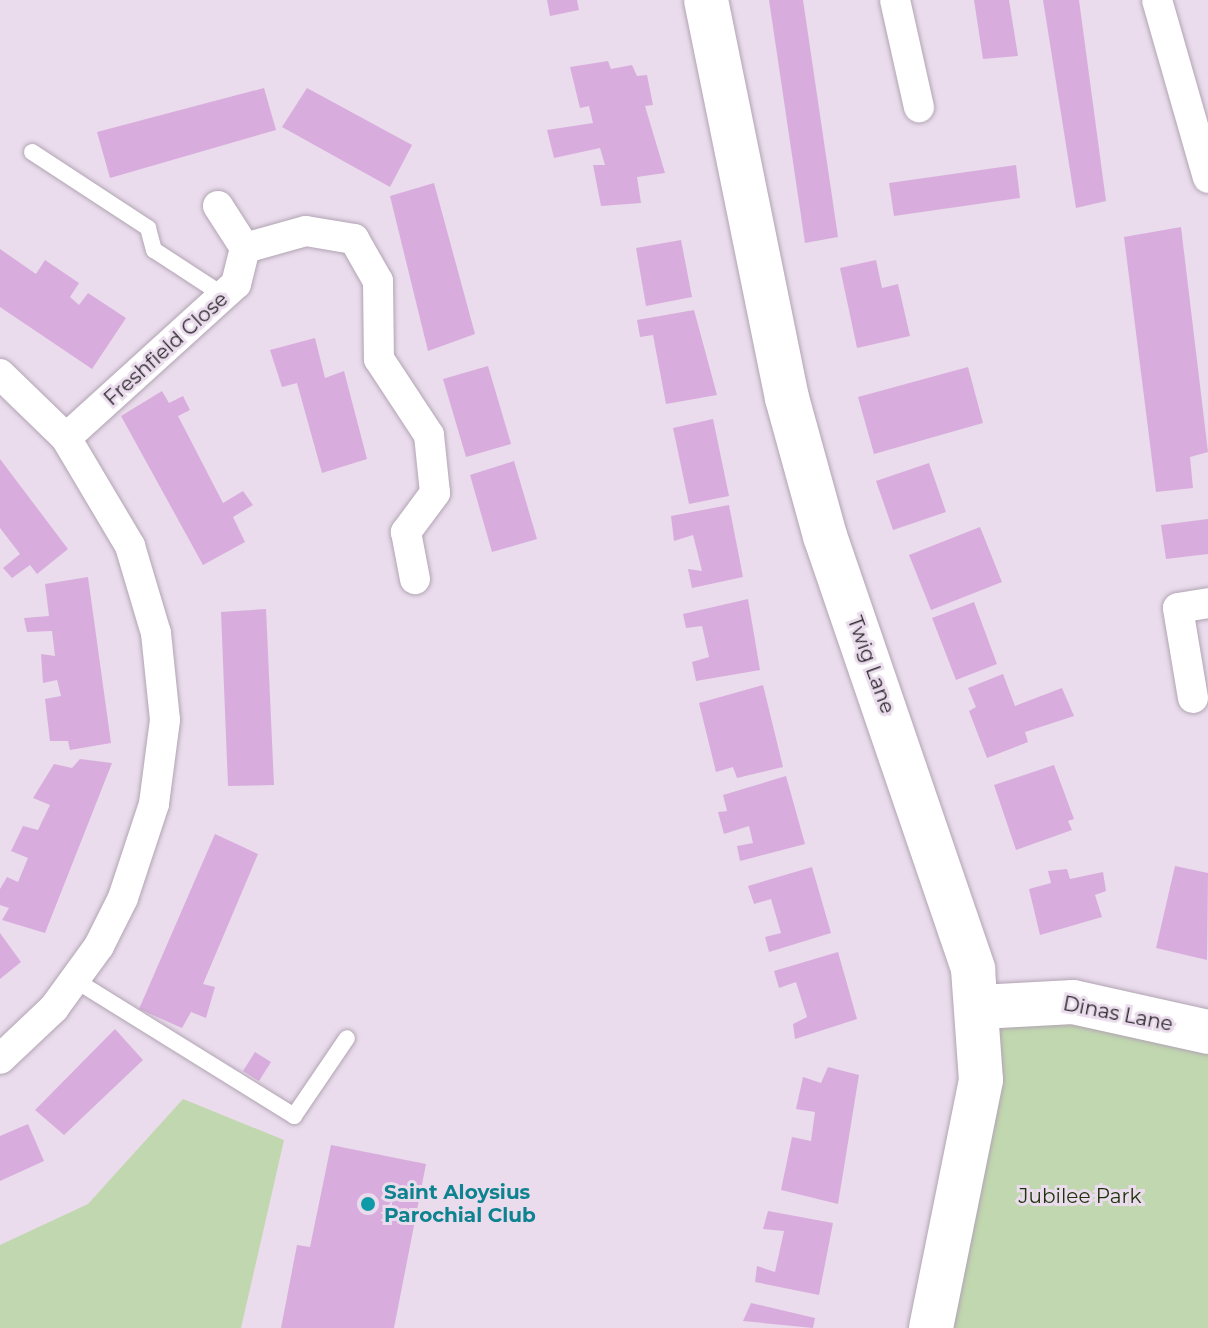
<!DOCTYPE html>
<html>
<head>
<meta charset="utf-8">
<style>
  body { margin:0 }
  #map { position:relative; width:1208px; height:1328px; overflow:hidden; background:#eadcec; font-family:Montserrat,sans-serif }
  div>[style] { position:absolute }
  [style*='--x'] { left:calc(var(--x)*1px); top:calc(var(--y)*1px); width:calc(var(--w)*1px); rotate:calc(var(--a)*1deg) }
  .green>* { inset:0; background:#c1d7af }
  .building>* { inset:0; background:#d8addd }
  .roads { filter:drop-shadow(0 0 2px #b1a4b3) drop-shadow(0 0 2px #b1a4b3) }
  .lane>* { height:16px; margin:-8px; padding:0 8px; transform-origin:8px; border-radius:8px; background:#fff }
  .street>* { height:30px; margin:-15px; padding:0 15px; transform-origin:15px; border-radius:15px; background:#fff }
  .secondary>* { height:44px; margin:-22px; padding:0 22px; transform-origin:22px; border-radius:22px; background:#fff }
  .dots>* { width:22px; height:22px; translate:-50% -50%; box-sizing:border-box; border:4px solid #eadcec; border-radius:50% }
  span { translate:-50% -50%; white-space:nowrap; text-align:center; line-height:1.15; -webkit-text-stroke:6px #eadcec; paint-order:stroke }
  .street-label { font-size:20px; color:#2a252b }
  .culture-label { font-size:20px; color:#0d838f; font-weight:700 }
  .left { translate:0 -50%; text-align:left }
  .park-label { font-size:20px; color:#1e3109 }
</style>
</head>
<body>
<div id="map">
  <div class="green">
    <div style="clip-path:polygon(980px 1007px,1208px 1030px,1208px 1328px,929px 1328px)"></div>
    <div style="clip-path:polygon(183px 1099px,284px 1140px,241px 1328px,0 1328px,0 1245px,88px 1204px)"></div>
  </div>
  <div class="building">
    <div style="clip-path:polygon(547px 0,577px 0,579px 10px,550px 16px)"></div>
    <div style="clip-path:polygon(769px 0,803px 0,838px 237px,805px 243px)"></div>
    <div style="clip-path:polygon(974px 0,1009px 0,1018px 56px,983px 59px)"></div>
    <div style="clip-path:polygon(1043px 0,1079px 0,1106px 201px,1076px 208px)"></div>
    <div style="clip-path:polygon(608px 61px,611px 69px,632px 65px,637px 76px,647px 75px,653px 105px,645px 106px,665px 173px,637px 177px,641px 203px,601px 206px,593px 165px,605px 165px,600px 148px,554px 158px,547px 130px,593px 123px,589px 106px,580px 108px,570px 67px)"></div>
    <div style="clip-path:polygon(264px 88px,276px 130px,110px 178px,97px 132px)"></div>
    <div style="clip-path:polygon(307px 88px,412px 145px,390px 187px,282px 127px)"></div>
    <div style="clip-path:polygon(1016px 165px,1020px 198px,894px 216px,889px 183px)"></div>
    <div style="clip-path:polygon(434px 183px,475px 334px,428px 351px,390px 196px)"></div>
    <div style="clip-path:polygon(1181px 227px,1208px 452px,1190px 457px,1193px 488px,1156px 492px,1124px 237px)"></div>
    <div style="clip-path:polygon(681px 240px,692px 297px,646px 306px,636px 248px)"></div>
    <div style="clip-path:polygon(0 249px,36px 274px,45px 260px,79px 283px,70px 297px,79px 305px,88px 293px,126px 318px,92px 369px,0 307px)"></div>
    <div style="clip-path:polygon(876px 260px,882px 288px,898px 284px,910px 336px,857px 348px,840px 268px)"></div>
    <div style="clip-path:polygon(694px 310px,717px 395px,666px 404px,653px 335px,640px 337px,637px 320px)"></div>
    <div style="clip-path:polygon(315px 338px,325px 378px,344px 371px,367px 459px,322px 473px,297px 383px,282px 387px,270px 350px)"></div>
    <div style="clip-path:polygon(488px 366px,511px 444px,466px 457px,443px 379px)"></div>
    <div style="clip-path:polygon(968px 367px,983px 423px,874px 454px,858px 397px)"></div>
    <div style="clip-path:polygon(162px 391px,169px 403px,183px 396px,190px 410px,178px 416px,223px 503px,243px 491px,253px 505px,233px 517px,245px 542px,203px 565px,121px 416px)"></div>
    <div style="clip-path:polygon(713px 419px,729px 496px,689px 504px,673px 428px)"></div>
    <div style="clip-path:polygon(0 459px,68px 549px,37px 574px,30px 565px,12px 578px,3px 568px,20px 554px,0 528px)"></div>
    <div style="clip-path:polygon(514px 461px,537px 539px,492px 552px,470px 475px)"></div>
    <div style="clip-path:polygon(929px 463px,946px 512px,893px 530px,876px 481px)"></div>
    <div style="clip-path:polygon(729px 505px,743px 577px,692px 588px,688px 569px,702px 571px,693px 535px,674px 541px,671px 516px)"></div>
    <div style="clip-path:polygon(1208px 519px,1208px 554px,1166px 559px,1161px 525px)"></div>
    <div style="clip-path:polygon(980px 527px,1002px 582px,931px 610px,909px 555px)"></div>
    <div style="clip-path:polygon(88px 577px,111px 743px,70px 750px,68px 741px,50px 741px,45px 699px,61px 696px,57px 680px,43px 683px,41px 654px,55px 656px,52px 631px,27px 632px,24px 618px,49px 616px,45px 584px)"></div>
    <div style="clip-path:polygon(748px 599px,760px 670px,696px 681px,692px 662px,709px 657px,702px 626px,686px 628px,683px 614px)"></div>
    <div style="clip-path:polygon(974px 602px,997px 664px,956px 680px,932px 618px)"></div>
    <div style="clip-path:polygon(266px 609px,274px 785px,228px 786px,221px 612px)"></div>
    <div style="clip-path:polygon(1003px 674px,1015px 706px,1062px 688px,1074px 716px,1025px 732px,1028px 742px,987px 758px,969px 711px,976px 707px,968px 688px)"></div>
    <div style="clip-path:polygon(763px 685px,783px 767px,737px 778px,733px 767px,716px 772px,699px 703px)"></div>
    <div style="clip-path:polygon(80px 759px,112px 763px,45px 933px,2px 920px,9px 908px,0 905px,0 889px,7px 877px,18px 882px,28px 858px,11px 851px,23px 826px,38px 830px,50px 805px,33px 798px,54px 764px,72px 768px)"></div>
    <div style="clip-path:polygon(1054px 765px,1074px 819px,1068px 821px,1072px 830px,1016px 850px,994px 785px)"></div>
    <div style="clip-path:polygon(786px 776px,805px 844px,740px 861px,737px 846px,753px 843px,749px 826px,724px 834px,718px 812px,727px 811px,723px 795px)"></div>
    <div style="clip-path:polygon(215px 834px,258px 854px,203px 984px,215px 987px,206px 1018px,191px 1012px,182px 1028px,139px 1009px)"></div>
    <div style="clip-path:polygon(1175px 866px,1208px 873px,1207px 960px,1156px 948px)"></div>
    <div style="clip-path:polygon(812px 867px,831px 933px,769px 952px,765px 937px,781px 933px,771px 899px,754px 904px,748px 886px)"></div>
    <div style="clip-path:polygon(1067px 869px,1070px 879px,1103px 872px,1106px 891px,1095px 895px,1102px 917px,1040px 935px,1029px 889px,1051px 883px,1048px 871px)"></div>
    <div style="clip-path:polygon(0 933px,21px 962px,0 979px)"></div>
    <div style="clip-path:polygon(838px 952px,857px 1019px,795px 1039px,793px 1024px,807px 1017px,796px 982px,779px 988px,774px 971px)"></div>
    <div style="clip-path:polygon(115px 1029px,143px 1060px,64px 1135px,35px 1110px)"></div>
    <div style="clip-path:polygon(255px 1052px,271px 1062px,259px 1081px,243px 1071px)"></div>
    <div style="clip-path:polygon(828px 1067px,859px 1075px,838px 1204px,781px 1190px,792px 1137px,811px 1141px,815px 1112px,796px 1109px,803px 1077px,821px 1083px)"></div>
    <div style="clip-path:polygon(28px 1124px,44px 1161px,0 1181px,0 1136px)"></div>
    <div style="clip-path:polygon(331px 1145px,426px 1164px,394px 1328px,281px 1328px,297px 1245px,310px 1247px)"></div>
    <div style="clip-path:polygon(768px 1211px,833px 1223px,819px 1295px,755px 1282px,757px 1266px,775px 1272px,784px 1231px,763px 1229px)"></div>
    <div style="clip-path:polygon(751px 1303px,815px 1318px,813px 1328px,743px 1321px)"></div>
  </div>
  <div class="roads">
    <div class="lane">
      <div style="--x:32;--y:152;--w:139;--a:33.2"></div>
      <div style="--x:148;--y:228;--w:23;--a:75"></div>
      <div style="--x:154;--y:250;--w:86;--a:33.1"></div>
      <div style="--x:75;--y:980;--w:258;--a:31.8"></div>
      <div style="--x:294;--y:1116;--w:94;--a:-55.8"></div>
    </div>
    <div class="street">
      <div style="--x:895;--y:0;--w:110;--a:77.4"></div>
      <div style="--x:1157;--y:0;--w:185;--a:74"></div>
      <div style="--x:245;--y:248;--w:63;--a:-15.6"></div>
      <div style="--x:306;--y:231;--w:49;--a:9.5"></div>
      <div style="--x:354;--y:239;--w:48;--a:60.3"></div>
      <div style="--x:378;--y:281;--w:78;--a:89.3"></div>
      <div style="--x:379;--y:359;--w:91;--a:56.7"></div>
      <div style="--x:429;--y:435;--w:58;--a:84.1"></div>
      <div style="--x:435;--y:493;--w:49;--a:126.6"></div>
      <div style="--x:406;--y:532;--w:48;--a:79.2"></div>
      <div style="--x:0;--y:374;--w:92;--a:44.1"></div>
      <div style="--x:66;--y:438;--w:126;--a:59.3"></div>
      <div style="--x:130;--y:546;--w:91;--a:73.4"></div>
      <div style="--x:156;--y:633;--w:87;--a:84.1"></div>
      <div style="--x:165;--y:720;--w:85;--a:97.5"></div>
      <div style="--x:154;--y:804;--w:99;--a:108.3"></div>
      <div style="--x:123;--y:898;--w:54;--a:116.6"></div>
      <div style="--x:99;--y:946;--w:77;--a:126"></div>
      <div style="--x:54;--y:1008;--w:74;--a:136.6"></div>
      <div style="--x:66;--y:438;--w:229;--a:-42.2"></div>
      <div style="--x:236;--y:284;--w:37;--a:-76"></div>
      <div style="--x:245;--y:248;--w:50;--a:-122.7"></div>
      <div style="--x:1193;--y:698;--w:91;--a:-99.5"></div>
      <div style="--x:1178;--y:608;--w:30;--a:-9"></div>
    </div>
    <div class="secondary">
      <div style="--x:706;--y:0;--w:406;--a:78.5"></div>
      <div style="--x:787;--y:398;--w:143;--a:74.6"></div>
      <div style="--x:825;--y:536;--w:458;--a:71.1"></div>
      <div style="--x:973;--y:969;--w:111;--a:85.9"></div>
      <div style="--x:981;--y:1080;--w:253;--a:101.4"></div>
      <div style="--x:980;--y:1007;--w:93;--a:-3.1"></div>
      <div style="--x:1073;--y:1002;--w:138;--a:12.5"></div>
    </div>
  </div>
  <div class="dots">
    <div style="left:368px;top:1204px;background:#0f9aa8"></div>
  </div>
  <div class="street-label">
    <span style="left:166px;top:349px;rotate:-42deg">Freshfield Close</span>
    <span style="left:871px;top:665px;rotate:70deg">Twig Lane</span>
    <span style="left:1118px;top:1014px;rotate:11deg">Dinas Lane</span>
  </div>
  <div class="culture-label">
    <span class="left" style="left:384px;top:1204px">Saint Aloysius<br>Parochial Club</span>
  </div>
  <div class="park-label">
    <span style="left:1080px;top:1196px">Jubilee Park</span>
  </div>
</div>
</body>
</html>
